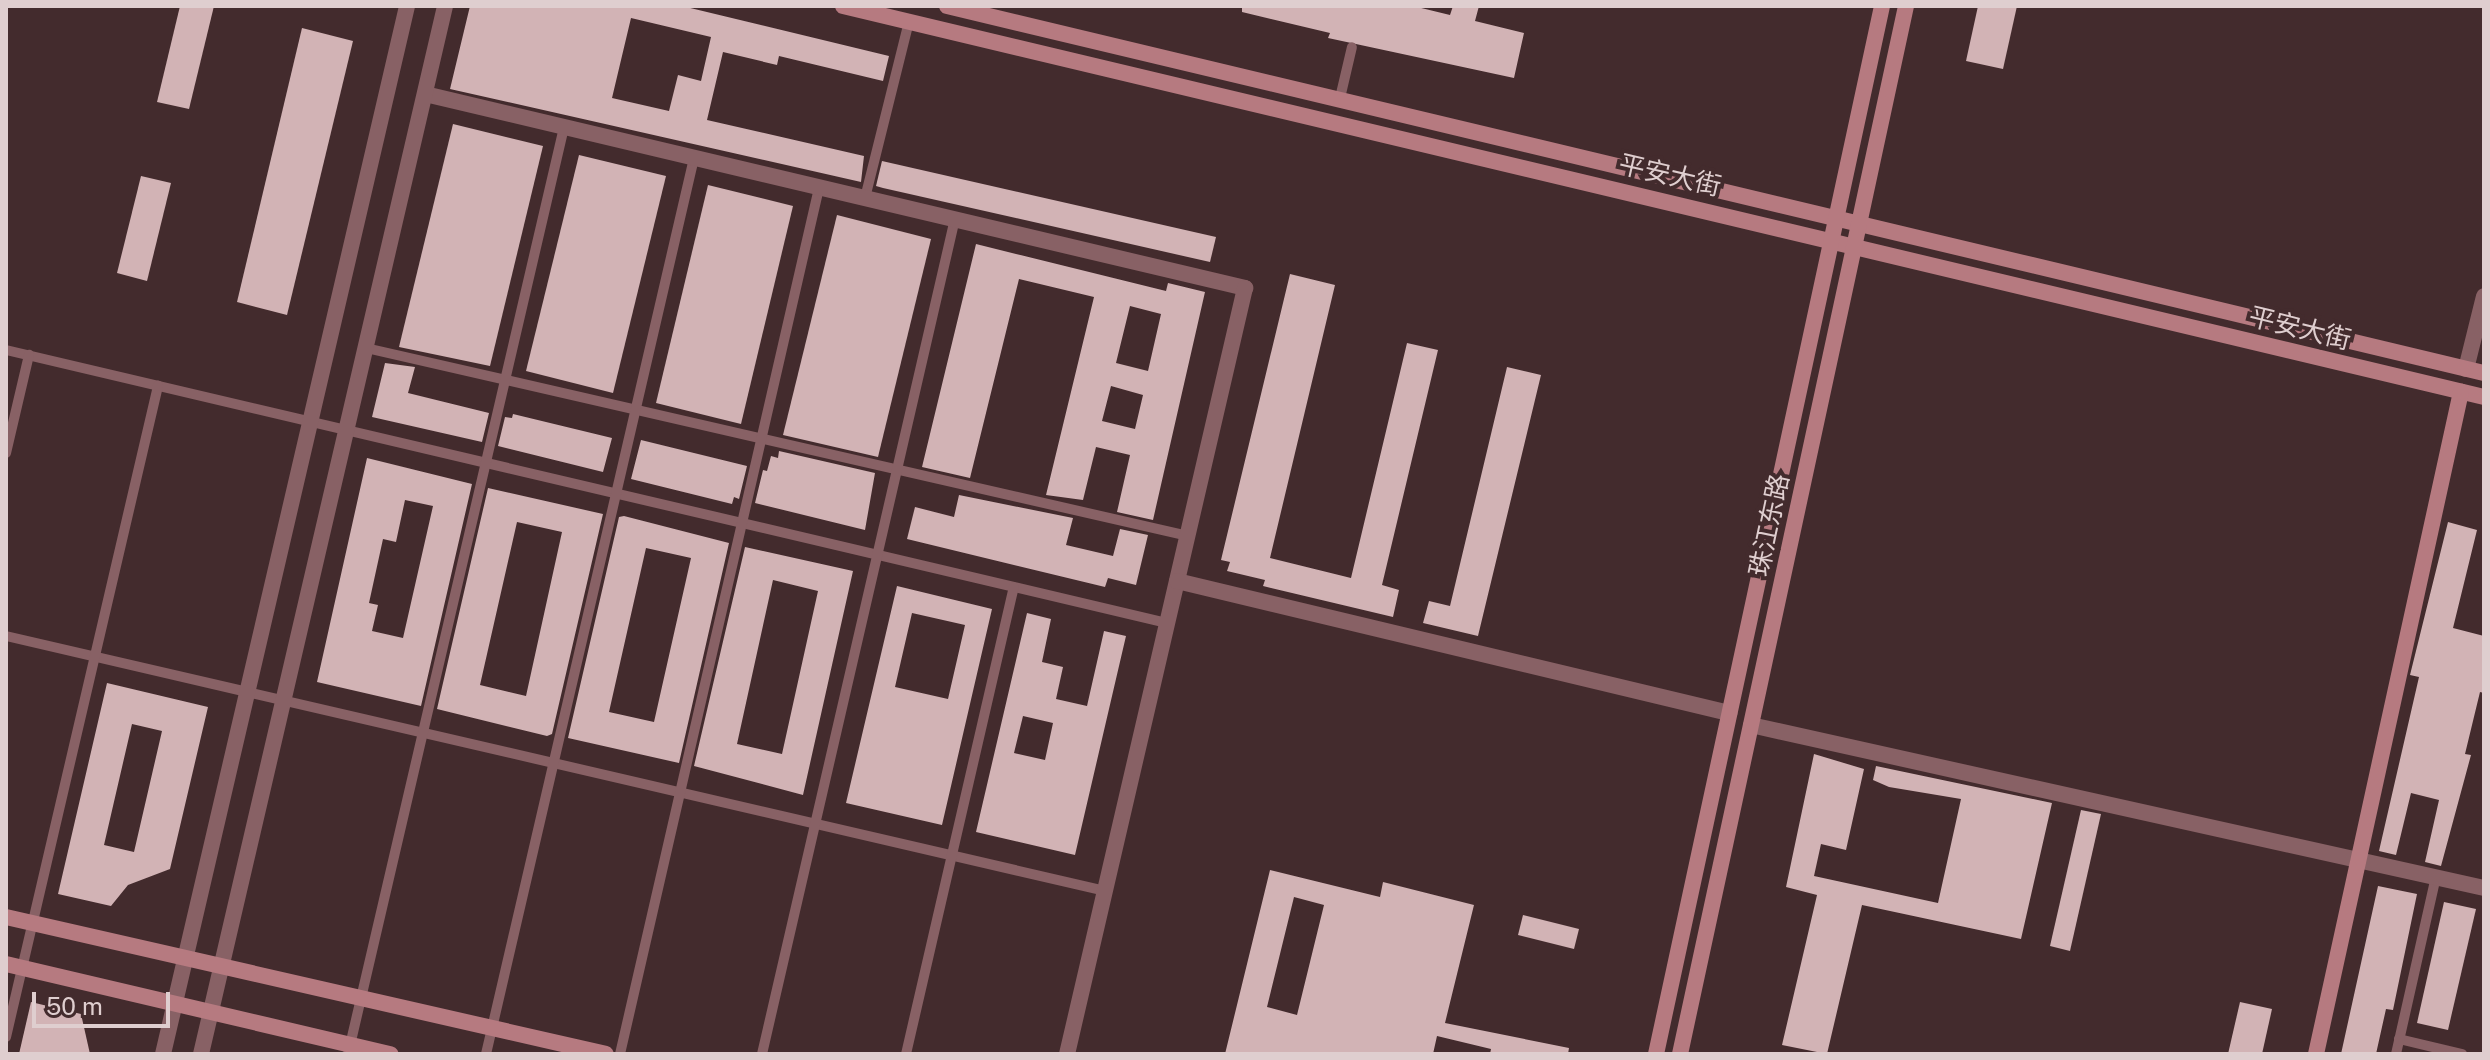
<!DOCTYPE html>
<html>
<head>
<meta charset="utf-8">
<style>
  body { margin:0 }
  #map { position:relative; width:2490px; height:1060px; overflow:hidden; background:#432b2d; font-family:"Public Sans","Noto Sans SC",sans-serif }
  div>[style] { position:absolute }
  [style*='--x'] { left:calc(var(--x)*1px); top:calc(var(--y)*1px); width:calc(var(--w)*1px); rotate:calc(var(--a)*1deg) }
  .building>* { inset:0; background:#d2b3b5 }
  .lane>* { height:10px; margin:-5px; padding:0 5px; transform-origin:5px; border-radius:5px; background:#886165 }
  .street>* { height:16px; margin:-8px; padding:0 8px; transform-origin:8px; border-radius:8px; background:#886165 }
  .secondary>* { height:16px; margin:-8px; padding:0 8px; transform-origin:8px; border-radius:8px; background:#b67a80 }
  span { translate:-50% -50%; white-space:nowrap; text-align:center; line-height:1.15; -webkit-text-stroke:8px #432b2d; paint-order:stroke }
  .street-label { font-size:26px; color:#dfcecf }
  .frame { position:absolute; inset:0; border:8px solid #dfcecf; pointer-events:none }
  .scale { position:absolute; left:32px; top:992px; width:138px; height:36px; box-sizing:border-box; border:4px solid #dfcecf; border-top:0; padding-left:10px; font-size:24px; line-height:28px; white-space:nowrap; color:#dfcecf; -webkit-text-stroke:6px #432b2d; paint-order:stroke }
</style>
</head>
<body>
<div id="map">
  <div class="building">
    <div style="clip-path:polygon(180px 6px,214px 6px,189px 109px,157px 102px)"></div>
    <div style="clip-path:polygon(evenodd,470px 6px,682px 6px,889px 56px,883px 81px,779px 56px,777px 65px,723px 52px,707px 120px,864px 156px,861px 182px,450px 89px,470px 6px,631px 18px,711px 37px,701px 81px,678px 75px,669px 111px,612px 98px,631px 18px)"></div>
    <div style="clip-path:polygon(1242px 6px,1413px 6px,1450px 15px,1453px 6px,1479px 6px,1475px 21px,1524px 33px,1514px 78px,1328px 38px,1330px 33px,1242px 12px)"></div>
    <div style="clip-path:polygon(1978px 6px,2017px 6px,2003px 69px,1966px 61px)"></div>
    <div style="clip-path:polygon(302px 28px,353px 41px,287px 315px,237px 302px)"></div>
    <div style="clip-path:polygon(453px 124px,543px 146px,490px 366px,399px 347px)"></div>
    <div style="clip-path:polygon(579px 155px,666px 176px,613px 393px,526px 371px)"></div>
    <div style="clip-path:polygon(882px 161px,1216px 237px,1210px 262px,883px 188px,876px 186px)"></div>
    <div style="clip-path:polygon(141px 176px,171px 183px,147px 281px,117px 273px)"></div>
    <div style="clip-path:polygon(708px 185px,793px 206px,741px 424px,656px 403px)"></div>
    <div style="clip-path:polygon(837px 215px,931px 239px,878px 457px,783px 435px)"></div>
    <div style="clip-path:polygon(evenodd,976px 244px,1166px 291px,1168px 283px,1205px 292px,1153px 520px,1117px 512px,1130px 455px,1096px 447px,1083px 500px,1046px 495px,1094px 297px,1019px 279px,970px 478px,922px 467px,976px 244px,1130px 306px,1161px 314px,1148px 371px,1116px 363px,1130px 306px,976px 244px,1111px 386px,1143px 395px,1135px 429px,1102px 421px,1111px 386px)"></div>
    <div style="clip-path:polygon(1290px 274px,1335px 285px,1270px 558px,1351px 578px,1407px 343px,1438px 350px,1382px 585px,1399px 590px,1393px 617px,1263px 586px,1265px 580px,1227px 571px,1230px 562px,1221px 560px)"></div>
    <div style="clip-path:polygon(385px 363px,415px 367px,408px 393px,489px 413px,482px 442px,372px 417px)"></div>
    <div style="clip-path:polygon(1507px 367px,1541px 375px,1478px 636px,1423px 623px,1429px 601px,1450px 606px)"></div>
    <div style="clip-path:polygon(513px 414px,612px 438px,603px 472px,498px 446px,505px 417px,512px 418px)"></div>
    <div style="clip-path:polygon(641px 440px,747px 466px,739px 499px,734px 497px,732px 504px,631px 479px)"></div>
    <div style="clip-path:polygon(779px 451px,875px 473px,865px 530px,755px 503px,763px 470px,767px 471px,771px 456px,778px 458px)"></div>
    <div style="clip-path:polygon(evenodd,367px 458px,472px 484px,421px 706px,317px 682px,367px 458px,405px 500px,433px 506px,403px 638px,372px 631px,378px 605px,369px 603px,383px 539px,396px 542px,405px 500px)"></div>
    <div style="clip-path:polygon(evenodd,488px 488px,603px 514px,552px 734px,547px 736px,437px 709px,488px 488px,517px 522px,562px 532px,526px 696px,480px 685px,517px 522px)"></div>
    <div style="clip-path:polygon(959px 495px,1073px 518px,1066px 545px,1113px 556px,1120px 529px,1148px 535px,1136px 585px,1108px 578px,1105px 587px,907px 539px,915px 507px,954px 517px)"></div>
    <div style="clip-path:polygon(evenodd,624px 516px,729px 543px,679px 763px,568px 738px,619px 517px,624px 516px,646px 548px,691px 558px,654px 722px,609px 712px,646px 548px)"></div>
    <div style="clip-path:polygon(2448px 522px,2477px 530px,2453px 628px,2484px 636px,2484px 693px,2480px 692px,2465px 754px,2471px 755px,2441px 866px,2425px 862px,2439px 800px,2411px 793px,2396px 855px,2379px 851px,2419px 677px,2410px 675px)"></div>
    <div style="clip-path:polygon(evenodd,745px 547px,853px 571px,803px 795px,694px 766px,745px 547px,773px 580px,818px 591px,782px 754px,737px 744px,773px 580px)"></div>
    <div style="clip-path:polygon(evenodd,897px 586px,992px 609px,942px 825px,846px 803px,897px 586px,912px 613px,965px 625px,948px 699px,895px 687px,912px 613px)"></div>
    <div style="clip-path:polygon(evenodd,1027px 613px,1051px 619px,1042px 662px,1063px 667px,1056px 699px,1087px 706px,1104px 631px,1126px 636px,1075px 855px,976px 832px,1027px 613px,1023px 716px,1053px 723px,1045px 760px,1014px 753px,1023px 716px)"></div>
    <div style="clip-path:polygon(evenodd,107px 683px,208px 707px,170px 869px,128px 885px,111px 906px,58px 894px,107px 683px,132px 724px,162px 731px,134px 852px,104px 845px,132px 724px)"></div>
    <div style="clip-path:polygon(1814px 754px,1864px 769px,1846px 850px,1821px 844px,1814px 876px,1938px 903px,1961px 799px,1889px 787px,1873px 780px,1876px 766px,2052px 803px,2021px 939px,1862px 905px,1827px 1054px,1782px 1045px,1817px 895px,1786px 887px)"></div>
    <div style="clip-path:polygon(2081px 810px,2101px 814px,2070px 951px,2050px 946px)"></div>
    <div style="clip-path:polygon(evenodd,1270px 870px,1380px 897px,1383px 882px,1474px 905px,1445px 1023px,1569px 1048px,1568px 1054px,1490px 1054px,1491px 1049px,1437px 1036px,1433px 1054px,1225px 1054px,1270px 870px,1294px 897px,1324px 905px,1297px 1015px,1267px 1007px,1294px 897px)"></div>
    <div style="clip-path:polygon(2378px 886px,2417px 894px,2393px 1010px,2386px 1009px,2376px 1054px,2341px 1054px)"></div>
    <div style="clip-path:polygon(2444px 902px,2476px 909px,2448px 1030px,2417px 1023px)"></div>
    <div style="clip-path:polygon(1523px 915px,1579px 929px,1574px 949px,1518px 935px)"></div>
    <div style="clip-path:polygon(31px 1002px,81px 1014px,90px 1054px,19px 1054px)"></div>
    <div style="clip-path:polygon(2240px 1002px,2272px 1009px,2262px 1054px,2228px 1054px)"></div>
  </div>
  <div class="lane">
    <div style="--x:1340;--y:98;--w:52;--a:-76.8"></div>
    <div style="--x:865;--y:198;--w:182;--a:-76"></div>
    <div style="--x:366;--y:348;--w:843;--a:12.88"></div>
    <div style="--x:6;--y:350;--w:1193;--a:13.23"></div>
    <div style="--x:6;--y:453;--w:101;--a:-76.8"></div>
    <div style="--x:6;--y:636;--w:1128;--a:13.06"></div>
    <div style="--x:6;--y:1037;--w:669;--a:-76.86"></div>
    <div style="--x:2399;--y:1039;--w:65;--a:13.4"></div>
    <div style="--x:348;--y:1054;--w:952;--a:-76.88"></div>
    <div style="--x:486;--y:1054;--w:920;--a:-76.93"></div>
    <div style="--x:620;--y:1054;--w:889;--a:-77.06"></div>
    <div style="--x:762;--y:1054;--w:857;--a:-76.99"></div>
    <div style="--x:906;--y:1054;--w:479;--a:-77"></div>
    <div style="--x:2396;--y:1054;--w:182;--a:-77.3"></div>
  </div>
  <div class="street">
    <div style="--x:425;--y:94;--w:843;--a:13.31"></div>
    <div style="--x:1245;--y:288;--w:786;--a:103.08"></div>
    <div style="--x:2466;--y:369;--w:75;--a:-76.1"></div>
    <div style="--x:1177;--y:581;--w:568;--a:13.45"></div>
    <div style="--x:1751;--y:725;--w:751;--a:12.54"></div>
    <div style="--x:163;--y:1054;--w:1076;--a:-76.89"></div>
    <div style="--x:201;--y:1054;--w:1076;--a:-76.89"></div>
  </div>
  <div class="secondary">
    <div style="--x:843;--y:6;--w:1687;--a:13.4"></div>
    <div style="--x:947;--y:6;--w:1580;--a:13.43"></div>
    <div style="--x:6;--y:917;--w:615;--a:12.86"></div>
    <div style="--x:6;--y:964;--w:395;--a:13.2"></div>
    <div style="--x:1656;--y:1054;--w:1072;--a:-77.83"></div>
    <div style="--x:1680;--y:1054;--w:1072;--a:-77.83"></div>
    <div style="--x:2316;--y:1054;--w:678;--a:-77.65"></div>
  </div>
  <div class="street-label">
    <span style="left:1670px;top:175px;rotate:13deg">平安大街</span>
    <span style="left:2300px;top:328px;rotate:14deg">平安大街</span>
    <span style="left:1769px;top:525px;rotate:-78deg">珠江东路</span>
  </div>
  <div class="frame"></div>
  <div class="scale">50 m</div>
</div>
</body>
</html>
